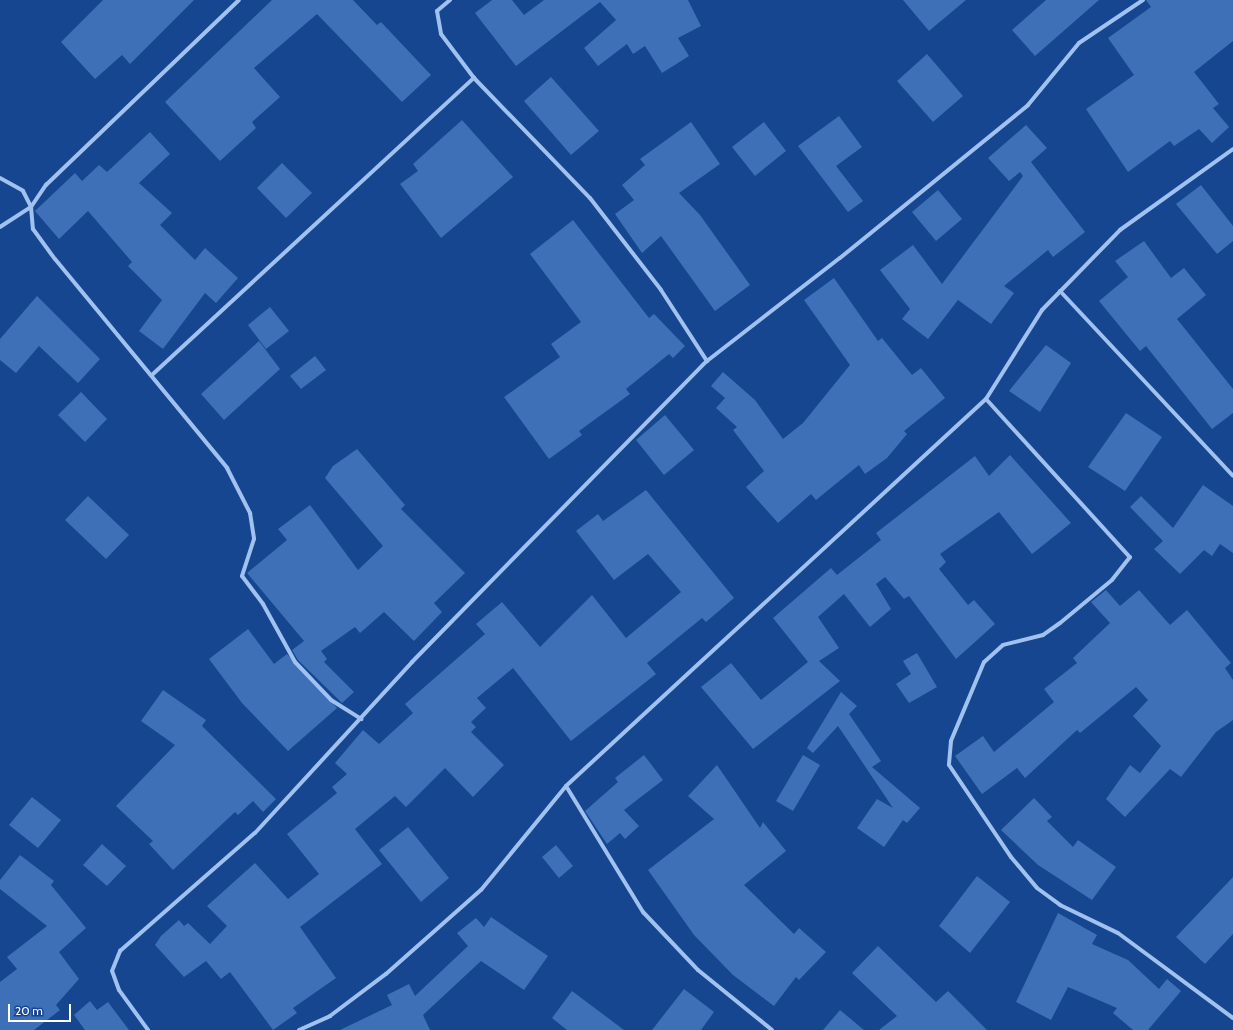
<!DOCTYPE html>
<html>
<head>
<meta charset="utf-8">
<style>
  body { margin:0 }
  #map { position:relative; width:1233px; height:1030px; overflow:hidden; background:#15468f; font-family:Cabin,sans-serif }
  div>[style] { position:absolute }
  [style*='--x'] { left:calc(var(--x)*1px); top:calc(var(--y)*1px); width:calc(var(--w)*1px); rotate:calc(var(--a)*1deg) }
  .building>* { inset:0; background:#3e70b8 }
  .minor>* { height:4px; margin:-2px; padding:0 2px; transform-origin:2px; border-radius:2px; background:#a1c2f0 }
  span { translate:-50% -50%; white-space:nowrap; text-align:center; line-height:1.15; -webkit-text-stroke:3px #15468f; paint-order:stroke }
  .scale { position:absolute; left:8px; top:1004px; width:63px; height:18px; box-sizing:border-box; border:2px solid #fff; border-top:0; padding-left:5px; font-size:12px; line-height:14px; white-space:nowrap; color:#fff; -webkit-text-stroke:3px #15468f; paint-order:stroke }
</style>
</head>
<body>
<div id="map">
  <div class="building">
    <div style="clip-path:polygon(103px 0,194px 0,130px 64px,122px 55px,95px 79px,61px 42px)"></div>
    <div style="clip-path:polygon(272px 0,353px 0,377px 25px,381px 22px,431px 75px,402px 102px,317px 14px,254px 68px,280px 97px,252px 122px,256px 128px,220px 161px,165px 102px)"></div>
    <div style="clip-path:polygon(492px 0,512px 0,524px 15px,544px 0,688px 0,701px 26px,678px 38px,689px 56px,662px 73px,645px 46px,633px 54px,627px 44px,598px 66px,584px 48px,616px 20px,600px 2px,516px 66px,475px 13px)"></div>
    <div style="clip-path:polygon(903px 0,966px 0,929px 31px)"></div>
    <div style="clip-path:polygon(1046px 0,1099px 0,1035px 56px,1012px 30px)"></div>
    <div style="clip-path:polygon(1146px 0,1233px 0,1233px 41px,1194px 72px,1219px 104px,1213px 108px,1229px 127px,1212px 143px,1199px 129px,1174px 146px,1170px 141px,1128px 172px,1086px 109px,1134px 75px,1108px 38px,1151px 7px)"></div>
    <div style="clip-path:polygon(927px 54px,963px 96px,933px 122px,897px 81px)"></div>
    <div style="clip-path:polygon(551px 77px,599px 131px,571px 155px,524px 101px)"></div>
    <div style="clip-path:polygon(839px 116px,862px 147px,836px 166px,863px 201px,848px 212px,798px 146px)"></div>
    <div style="clip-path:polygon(462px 120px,513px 177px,441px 238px,400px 184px,418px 171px,413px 164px)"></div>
    <div style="clip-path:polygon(691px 122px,720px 164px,679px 193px,700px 215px,750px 285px,715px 311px,661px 236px,642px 253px,615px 214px,634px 200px,622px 185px,645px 165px,640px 159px)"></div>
    <div style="clip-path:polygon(764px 122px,786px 151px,755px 176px,732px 147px)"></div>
    <div style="clip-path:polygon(1026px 125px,1047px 148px,1031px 162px,1085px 232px,1053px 257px,1048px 250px,1004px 286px,1014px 293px,991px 324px,958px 300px,928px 339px,902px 319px,910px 309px,880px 270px,913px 245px,942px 284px,1023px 176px,1020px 172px,1009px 181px,988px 158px)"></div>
    <div style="clip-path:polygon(150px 132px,170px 154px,139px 183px,172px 213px,160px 225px,195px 260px,205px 248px,238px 278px,216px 303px,205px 293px,163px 349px,139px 331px,162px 300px,128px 266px,132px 262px,88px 211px,59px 239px,35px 211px,75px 173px,82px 181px,99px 165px,107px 172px)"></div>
    <div style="clip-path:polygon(282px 163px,312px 193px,286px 218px,257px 188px)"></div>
    <div style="clip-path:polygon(1201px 185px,1233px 226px,1233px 241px,1217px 254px,1176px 204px)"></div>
    <div style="clip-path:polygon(938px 190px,962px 219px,936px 241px,912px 212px)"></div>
    <div style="clip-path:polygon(573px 220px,649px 318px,654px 314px,685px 346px,673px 358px,669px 354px,626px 389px,630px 394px,579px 431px,582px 435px,549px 459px,504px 397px,560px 357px,551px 344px,581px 322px,530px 254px)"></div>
    <div style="clip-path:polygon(1144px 241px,1171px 278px,1184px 268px,1206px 295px,1177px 319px,1233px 389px,1233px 413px,1212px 429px,1146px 346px,1140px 351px,1099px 301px,1128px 277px,1115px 261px)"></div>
    <div style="clip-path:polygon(834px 278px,878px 341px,882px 338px,912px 375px,921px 368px,945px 398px,904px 431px,907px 434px,887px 458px,865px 474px,859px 465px,816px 500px,811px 494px,778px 523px,746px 487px,764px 471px,733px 430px,737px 427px,716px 408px,725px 398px,711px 386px,723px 372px,755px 400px,783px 439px,803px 423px,850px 365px,804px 300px)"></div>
    <div style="clip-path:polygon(37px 296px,100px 359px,78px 383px,39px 346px,16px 373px,0 360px,0 339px)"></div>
    <div style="clip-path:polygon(270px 307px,289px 331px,266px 349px,248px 325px)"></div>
    <div style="clip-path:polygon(259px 341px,280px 369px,224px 420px,201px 394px)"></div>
    <div style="clip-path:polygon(1046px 345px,1071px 363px,1040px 412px,1009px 391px)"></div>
    <div style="clip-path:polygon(315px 356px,326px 370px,301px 389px,290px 376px)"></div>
    <div style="clip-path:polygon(81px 392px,107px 419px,85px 442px,58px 415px)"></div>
    <div style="clip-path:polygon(1126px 413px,1162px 437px,1125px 491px,1088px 467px)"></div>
    <div style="clip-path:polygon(665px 415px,694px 450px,664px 475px,636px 440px)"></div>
    <div style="clip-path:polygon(357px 449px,405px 505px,401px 509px,465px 573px,434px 603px,442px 612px,414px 641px,384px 612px,360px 633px,355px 627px,321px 651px,327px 659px,324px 662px,354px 692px,342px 703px,298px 660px,292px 650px,304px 641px,247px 573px,287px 540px,278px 529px,310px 505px,358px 570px,383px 546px,325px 478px,333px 466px)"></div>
    <div style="clip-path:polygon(1010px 455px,1071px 523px,1032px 554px,999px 512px,940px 554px,946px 562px,939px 569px,968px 605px,974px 600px,995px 624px,956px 659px,909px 596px,904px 599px,885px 577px,876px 584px,891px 609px,870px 627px,844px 594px,818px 617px,839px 648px,819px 661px,840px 681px,753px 749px,701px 687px,731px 663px,761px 700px,808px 662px,773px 618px,831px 568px,837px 575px,881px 540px,876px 533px,975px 456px,989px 476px)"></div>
    <div style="clip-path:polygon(1203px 485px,1233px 506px,1233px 553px,1220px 544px,1212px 556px,1204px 550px,1180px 574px,1154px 549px,1163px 541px,1130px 507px,1141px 496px,1173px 528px)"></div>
    <div style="clip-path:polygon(646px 490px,734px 598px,706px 622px,702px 618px,647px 663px,656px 674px,571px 741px,513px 668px,477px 698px,486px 708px,471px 722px,476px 727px,471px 732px,504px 765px,473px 797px,445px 768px,406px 807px,395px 796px,355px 829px,382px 864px,300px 927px,336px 978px,293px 1008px,297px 1013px,273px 1030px,230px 972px,221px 979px,206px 961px,184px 977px,155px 945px,161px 936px,179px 920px,184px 926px,188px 923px,210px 944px,227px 926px,207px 906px,255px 863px,288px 899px,319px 874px,287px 834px,337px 793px,332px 787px,347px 774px,335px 763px,363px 730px,379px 744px,413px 713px,405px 704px,485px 634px,476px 624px,502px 602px,540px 647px,592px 595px,626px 638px,681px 592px,648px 554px,614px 580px,576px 531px,598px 514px,603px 521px)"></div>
    <div style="clip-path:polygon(88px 496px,129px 535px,106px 559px,65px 520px)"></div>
    <div style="clip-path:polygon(1106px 590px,1120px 606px,1139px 590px,1170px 625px,1187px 610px,1231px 663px,1225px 668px,1233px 680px,1233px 720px,1216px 732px,1181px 777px,1170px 769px,1125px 817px,1106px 799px,1130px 765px,1140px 773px,1161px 746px,1133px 716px,1148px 700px,1136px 687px,1080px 733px,1077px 730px,1025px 778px,1017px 768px,982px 794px,955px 756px,983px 736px,994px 752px,1054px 702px,1044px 689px,1077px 663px,1073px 658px,1110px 623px,1091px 602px)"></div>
    <div style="clip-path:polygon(248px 629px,274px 664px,287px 654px,337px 708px,288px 751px,242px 703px,209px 659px)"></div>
    <div style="clip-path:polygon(917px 653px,937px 687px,909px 703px,896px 684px,911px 674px,903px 661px)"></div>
    <div style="clip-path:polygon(163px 690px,206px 720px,202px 726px,276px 799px,263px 812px,253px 801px,238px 815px,235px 812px,173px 870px,149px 844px,153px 841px,116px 806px,175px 745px,141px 721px)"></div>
    <div style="clip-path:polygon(841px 692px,857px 706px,849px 714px,881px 761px,872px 767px,920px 808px,907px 823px,903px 820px,884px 847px,857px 828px,877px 799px,893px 808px,838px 726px,813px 753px,807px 748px)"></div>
    <div style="clip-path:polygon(644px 755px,663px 780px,624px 810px,639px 826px,625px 839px,620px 833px,607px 844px,585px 811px,618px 782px,615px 778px)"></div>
    <div style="clip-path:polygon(803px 755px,820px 765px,793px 811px,776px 801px)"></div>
    <div style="clip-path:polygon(717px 765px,760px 828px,763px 822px,786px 851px,744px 885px,794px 934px,799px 928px,826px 952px,799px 980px,796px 977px,774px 1006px,733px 975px,694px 935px,648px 870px,714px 819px,688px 796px)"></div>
    <div style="clip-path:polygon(32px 797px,61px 820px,38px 848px,9px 825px)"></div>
    <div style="clip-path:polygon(1034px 798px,1052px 817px,1047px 821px,1073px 847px,1078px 840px,1116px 867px,1092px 900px,1038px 865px,1001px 830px)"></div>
    <div style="clip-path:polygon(408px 827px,449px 878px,421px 902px,379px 850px)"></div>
    <div style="clip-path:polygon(102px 844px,126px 866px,107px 886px,83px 865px)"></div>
    <div style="clip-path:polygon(556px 845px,573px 866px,559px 878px,542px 857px)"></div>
    <div style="clip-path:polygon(20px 855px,54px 881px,51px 885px,86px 928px,59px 952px,79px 979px,56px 1005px,60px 1010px,34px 1030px,0 1030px,0 982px,17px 969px,7px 957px,47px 926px,0 889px,0 880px)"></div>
    <div style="clip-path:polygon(977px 876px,1010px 902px,970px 953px,939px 926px)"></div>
    <div style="clip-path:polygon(1233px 877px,1233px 934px,1205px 964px,1176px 937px)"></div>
    <div style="clip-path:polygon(1058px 913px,1097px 935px,1092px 944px,1128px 960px,1159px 989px,1167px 979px,1181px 991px,1148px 1030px,1133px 1030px,1113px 1013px,1117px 1008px,1068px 987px,1051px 1020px,1016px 1002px)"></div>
    <div style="clip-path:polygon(491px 917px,548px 956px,524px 990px,481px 961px,423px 1015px,430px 1030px,340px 1030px,392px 1005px,387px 995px,409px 984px,415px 996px,468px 946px,457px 933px,476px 918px,484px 927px)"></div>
    <div style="clip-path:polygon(878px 946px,936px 1002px,948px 991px,987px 1030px,879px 1030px,897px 1016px,852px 973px)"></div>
    <div style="clip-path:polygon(684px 989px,714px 1012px,701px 1030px,652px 1030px)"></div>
    <div style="clip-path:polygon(572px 991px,624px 1030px,567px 1030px,552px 1018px)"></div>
    <div style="clip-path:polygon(90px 1001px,97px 1010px,108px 1002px,129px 1030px,85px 1030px,74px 1015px)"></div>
    <div style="clip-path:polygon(840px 1010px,864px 1030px,823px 1030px)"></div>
  </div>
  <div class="minor">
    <div style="--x:450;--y:0;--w:17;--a:140"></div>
    <div style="--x:437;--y:11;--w:23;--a:80"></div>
    <div style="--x:441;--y:34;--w:55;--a:53.1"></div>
    <div style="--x:474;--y:78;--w:167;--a:46"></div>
    <div style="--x:590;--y:198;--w:116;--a:52.3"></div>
    <div style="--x:661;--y:290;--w:85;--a:57.1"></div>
    <div style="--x:0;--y:178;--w:26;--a:29"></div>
    <div style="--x:23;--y:191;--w:18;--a:63"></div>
    <div style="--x:31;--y:207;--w:22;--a:85"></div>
    <div style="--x:33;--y:229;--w:37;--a:54"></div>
    <div style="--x:55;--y:259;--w:271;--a:50.5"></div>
    <div style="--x:227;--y:468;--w:51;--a:62.9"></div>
    <div style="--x:250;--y:513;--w:26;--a:81"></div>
    <div style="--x:254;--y:539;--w:39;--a:108"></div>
    <div style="--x:242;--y:576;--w:35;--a:53"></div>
    <div style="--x:263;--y:604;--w:66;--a:61.1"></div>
    <div style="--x:295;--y:662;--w:52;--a:46.5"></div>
    <div style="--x:331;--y:700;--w:36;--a:32"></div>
    <div style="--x:0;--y:227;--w:37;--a:-33"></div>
    <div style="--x:31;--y:207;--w:27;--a:-56"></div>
    <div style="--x:46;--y:185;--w:267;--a:-43.8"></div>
    <div style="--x:1060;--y:291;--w:253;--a:46.9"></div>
    <div style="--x:153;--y:374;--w:437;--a:-42.7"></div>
    <div style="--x:986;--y:399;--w:214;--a:47.7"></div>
    <div style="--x:1130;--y:557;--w:29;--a:128"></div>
    <div style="--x:1112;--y:580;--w:67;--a:140.4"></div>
    <div style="--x:1060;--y:623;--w:21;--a:145"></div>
    <div style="--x:1043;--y:635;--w:41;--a:166"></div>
    <div style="--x:1003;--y:645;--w:25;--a:138"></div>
    <div style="--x:984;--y:662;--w:86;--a:112.7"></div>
    <div style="--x:951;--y:741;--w:24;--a:95"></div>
    <div style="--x:949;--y:765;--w:111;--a:56"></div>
    <div style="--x:1011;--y:857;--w:40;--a:50"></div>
    <div style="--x:1037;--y:888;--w:29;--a:36"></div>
    <div style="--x:1060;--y:905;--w:64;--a:25.8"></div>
    <div style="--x:1118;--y:933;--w:143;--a:36.5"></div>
    <div style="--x:566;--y:786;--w:148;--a:58.6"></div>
    <div style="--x:643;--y:912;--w:80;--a:46.5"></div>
    <div style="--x:698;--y:970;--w:95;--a:39"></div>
    <div style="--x:148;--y:1030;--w:49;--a:-125.9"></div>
    <div style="--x:119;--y:990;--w:20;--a:-110"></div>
    <div style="--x:112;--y:971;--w:22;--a:-68"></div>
    <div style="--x:120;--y:951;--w:179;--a:-41.2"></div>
    <div style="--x:255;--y:833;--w:232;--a:-47.4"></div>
    <div style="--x:412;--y:662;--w:421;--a:-45.6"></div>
    <div style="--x:707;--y:361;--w:168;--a:-37.8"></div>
    <div style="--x:840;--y:258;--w:242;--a:-39.1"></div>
    <div style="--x:1028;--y:105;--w:80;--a:-50.6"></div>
    <div style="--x:1079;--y:43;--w:77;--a:-33.9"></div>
    <div style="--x:299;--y:1030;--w:34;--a:-24"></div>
    <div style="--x:330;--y:1016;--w:70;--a:-36.9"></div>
    <div style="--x:386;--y:974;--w:127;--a:-41.5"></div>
    <div style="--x:481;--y:890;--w:134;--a:-50.7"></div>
    <div style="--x:566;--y:786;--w:571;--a:-42.66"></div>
    <div style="--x:986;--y:399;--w:105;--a:-57.8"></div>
    <div style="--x:1042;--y:310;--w:112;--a:-45.7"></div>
    <div style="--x:1120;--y:230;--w:139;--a:-35.6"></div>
  </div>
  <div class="scale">20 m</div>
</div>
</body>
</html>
